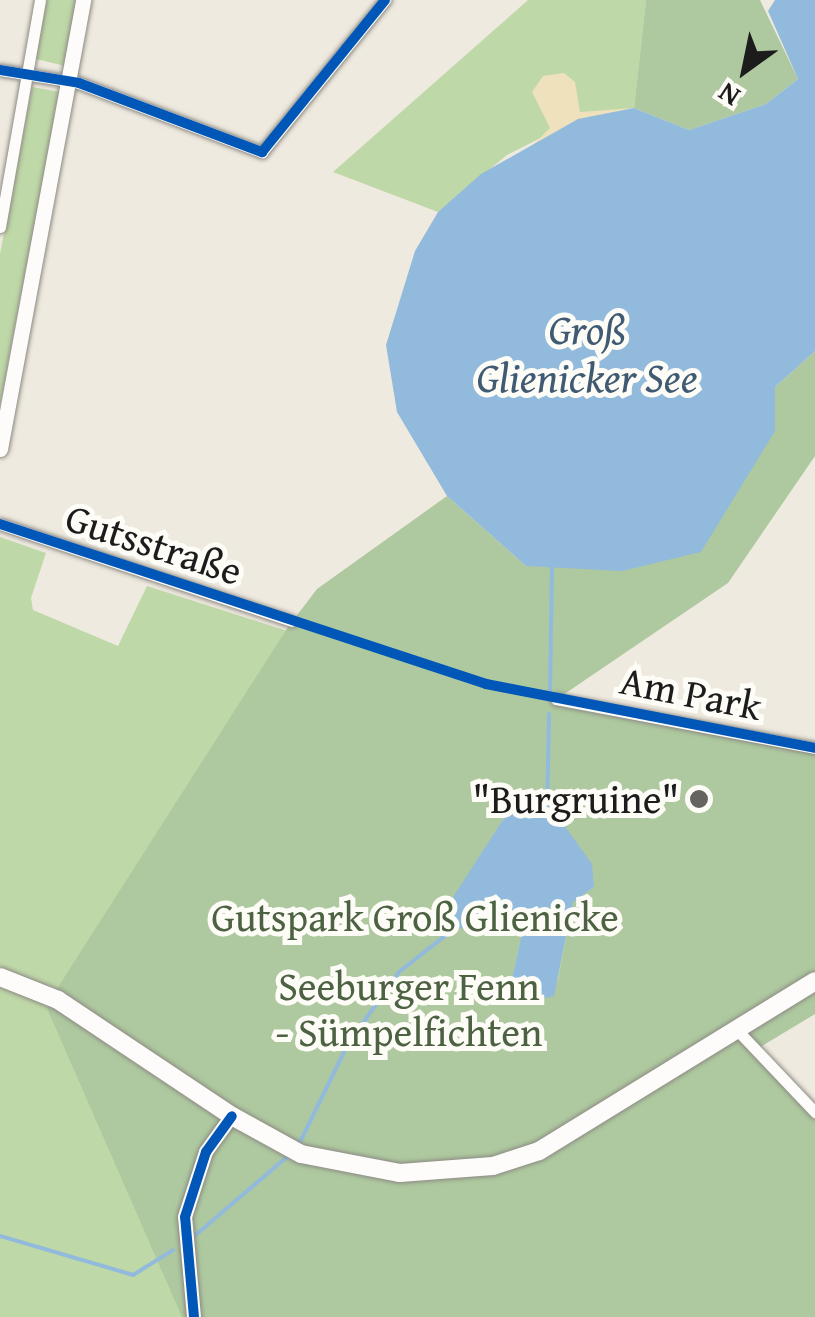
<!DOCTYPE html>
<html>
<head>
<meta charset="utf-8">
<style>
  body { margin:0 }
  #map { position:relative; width:815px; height:1317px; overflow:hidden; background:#efeadf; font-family:"Gentium Book Plus",serif }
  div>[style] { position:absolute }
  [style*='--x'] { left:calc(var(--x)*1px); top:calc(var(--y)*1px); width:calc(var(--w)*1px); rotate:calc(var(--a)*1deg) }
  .green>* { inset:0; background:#bfd8a7 }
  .forest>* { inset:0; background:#aec99f }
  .sand>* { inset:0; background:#eee1bb }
  .water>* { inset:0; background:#91badc }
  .stream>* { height:4px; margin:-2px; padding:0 2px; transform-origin:2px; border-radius:2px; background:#91badc }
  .roads { filter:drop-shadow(0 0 2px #8c8a84) drop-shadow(0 0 2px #8c8a84) }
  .minor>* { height:11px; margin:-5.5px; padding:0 5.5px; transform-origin:5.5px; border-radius:5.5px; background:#fdfcfa }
  .tertiary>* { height:14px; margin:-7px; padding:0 7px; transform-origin:7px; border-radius:7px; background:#fdfcfa }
  .secondary>* { height:15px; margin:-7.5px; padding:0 7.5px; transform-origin:7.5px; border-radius:7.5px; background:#fdfcfa }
  .primary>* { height:18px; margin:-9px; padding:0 9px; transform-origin:9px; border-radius:9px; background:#fdfcfa }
  .cycleway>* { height:10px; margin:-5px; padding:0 5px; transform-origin:5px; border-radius:5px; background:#0057b8 }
  .dots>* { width:28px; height:28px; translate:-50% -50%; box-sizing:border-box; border:5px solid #fdfcf7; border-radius:50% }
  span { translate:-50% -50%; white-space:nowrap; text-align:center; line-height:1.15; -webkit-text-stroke:10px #fdfcf7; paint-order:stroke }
  .street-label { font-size:40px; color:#1c1c1c }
  .poi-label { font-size:40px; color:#1c1c1c }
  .right { translate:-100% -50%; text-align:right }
  .park-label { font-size:40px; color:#4d6242 }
  .water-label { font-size:42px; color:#3f5a72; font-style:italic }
  .north { position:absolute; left:695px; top:20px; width:100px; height:100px; -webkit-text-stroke:8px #fdfcf7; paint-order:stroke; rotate:213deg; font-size:28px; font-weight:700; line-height:40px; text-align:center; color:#1c1c1c }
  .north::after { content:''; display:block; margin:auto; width:35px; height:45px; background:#1c1c1c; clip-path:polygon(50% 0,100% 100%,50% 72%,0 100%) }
</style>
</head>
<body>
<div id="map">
  <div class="green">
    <div style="clip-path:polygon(45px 0,76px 0,65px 66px,36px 59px)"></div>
    <div style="clip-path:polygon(528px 0,646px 0,634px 108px,578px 119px,507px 155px,438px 212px,333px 172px)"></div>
    <div style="clip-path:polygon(32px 87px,60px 92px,0 405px,0 254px)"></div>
    <div style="clip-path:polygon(0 537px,46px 553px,31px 598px,33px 610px,118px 646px,147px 586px,309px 638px,721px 1031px,752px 1317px,0 1317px)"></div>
  </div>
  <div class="forest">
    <div style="clip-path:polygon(646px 0,760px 0,798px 79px,766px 104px,689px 130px,634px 108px)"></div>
    <div style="clip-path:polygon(evenodd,815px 351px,815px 456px,728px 583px,557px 699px,815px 748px,815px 1014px,752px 1052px,815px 1114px,815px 1317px,182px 1317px,46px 1006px,288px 627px,317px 589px,447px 496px,526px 566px,775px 431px,775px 387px,815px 351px,506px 815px,594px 887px,573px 901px,558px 981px,512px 978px,522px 933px,517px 921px,481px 918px,492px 837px,506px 815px)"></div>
  </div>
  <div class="sand">
    <div style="clip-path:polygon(564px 73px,575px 82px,580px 112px,634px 108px,578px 119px,533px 145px,550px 128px,532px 92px,543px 76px)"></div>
  </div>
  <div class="water">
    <div style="clip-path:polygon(775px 0,815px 0,815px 351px,775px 387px,775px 431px,701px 552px,622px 571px,526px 566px,447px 496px,397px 412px,386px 345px,415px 251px,438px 212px,481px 174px,578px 119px,634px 108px,689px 130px,766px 104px,798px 79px,768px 11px)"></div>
    <div style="clip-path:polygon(523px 810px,547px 811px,561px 821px,592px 864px,594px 887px,573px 902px,554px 996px,529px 1001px,514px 992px,512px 979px,522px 933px,517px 921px,481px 918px,470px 929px,455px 928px,446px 908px,506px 815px)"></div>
  </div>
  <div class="stream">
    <div style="--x:550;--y:692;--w:124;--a:-89.1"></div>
    <div style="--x:547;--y:813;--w:99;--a:-88.8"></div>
    <div style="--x:300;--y:1142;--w:109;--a:-63.9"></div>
    <div style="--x:348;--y:1044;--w:88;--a:-54.7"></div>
    <div style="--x:399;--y:972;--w:71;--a:-38.2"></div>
    <div style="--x:0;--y:1236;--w:139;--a:16.3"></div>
    <div style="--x:133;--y:1275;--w:47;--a:-32"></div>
    <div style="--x:192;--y:1238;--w:126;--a:-40.5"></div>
  </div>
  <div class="roads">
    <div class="minor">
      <div style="--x:0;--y:70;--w:80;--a:9.3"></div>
      <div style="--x:79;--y:83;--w:196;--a:20.7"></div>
      <div style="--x:262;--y:152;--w:196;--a:-51"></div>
      <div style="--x:0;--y:227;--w:230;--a:-80"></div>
      <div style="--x:0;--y:524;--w:307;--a:18.4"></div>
      <div style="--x:556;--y:699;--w:264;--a:10.7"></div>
      <div style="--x:738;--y:1031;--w:112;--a:46.5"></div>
    </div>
    <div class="tertiary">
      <div style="--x:194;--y:1317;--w:100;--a:-95.1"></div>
      <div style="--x:185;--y:1217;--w:68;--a:-72.1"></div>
      <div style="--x:206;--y:1152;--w:44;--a:-54.2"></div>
    </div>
    <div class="secondary">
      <div style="--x:0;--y:449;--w:457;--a:-79.5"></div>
    </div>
    <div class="primary">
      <div style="--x:0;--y:977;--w:62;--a:21.6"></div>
      <div style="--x:58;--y:1000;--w:209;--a:33.7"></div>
      <div style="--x:232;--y:1116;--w:79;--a:28.8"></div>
      <div style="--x:301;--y:1154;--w:101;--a:10.9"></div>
      <div style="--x:400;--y:1173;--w:93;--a:-4.3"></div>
      <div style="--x:493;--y:1166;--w:48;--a:-18.1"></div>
      <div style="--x:539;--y:1151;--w:324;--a:-31.6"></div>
    </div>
  </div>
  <div class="cycleway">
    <div style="--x:0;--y:70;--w:80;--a:9.3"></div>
    <div style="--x:79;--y:83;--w:196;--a:20.7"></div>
    <div style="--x:262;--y:152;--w:196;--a:-51"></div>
    <div style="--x:0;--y:524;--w:512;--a:18.22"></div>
    <div style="--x:486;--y:684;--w:335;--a:11"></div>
    <div style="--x:194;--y:1317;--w:100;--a:-95.1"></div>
    <div style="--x:185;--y:1217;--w:68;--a:-72.1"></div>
    <div style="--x:206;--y:1152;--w:44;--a:-54.2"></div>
  </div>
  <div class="dots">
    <div style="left:699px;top:799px;background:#666460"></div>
  </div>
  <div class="street-label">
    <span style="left:154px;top:544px;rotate:18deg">Gutsstraße</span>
    <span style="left:691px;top:693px;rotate:11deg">Am Park</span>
  </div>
  <div class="poi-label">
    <span class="right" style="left:679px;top:799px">"Burgruine"</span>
  </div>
  <div class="park-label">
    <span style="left:415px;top:917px">Gutspark Groß Glienicke</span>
    <span style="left:409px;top:1009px">Seeburger Fenn<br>- Sümpelfichten</span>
  </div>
  <div class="water-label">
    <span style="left:587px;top:353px">Groß<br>Glienicker See</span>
  </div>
  <div class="north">N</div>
</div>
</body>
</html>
